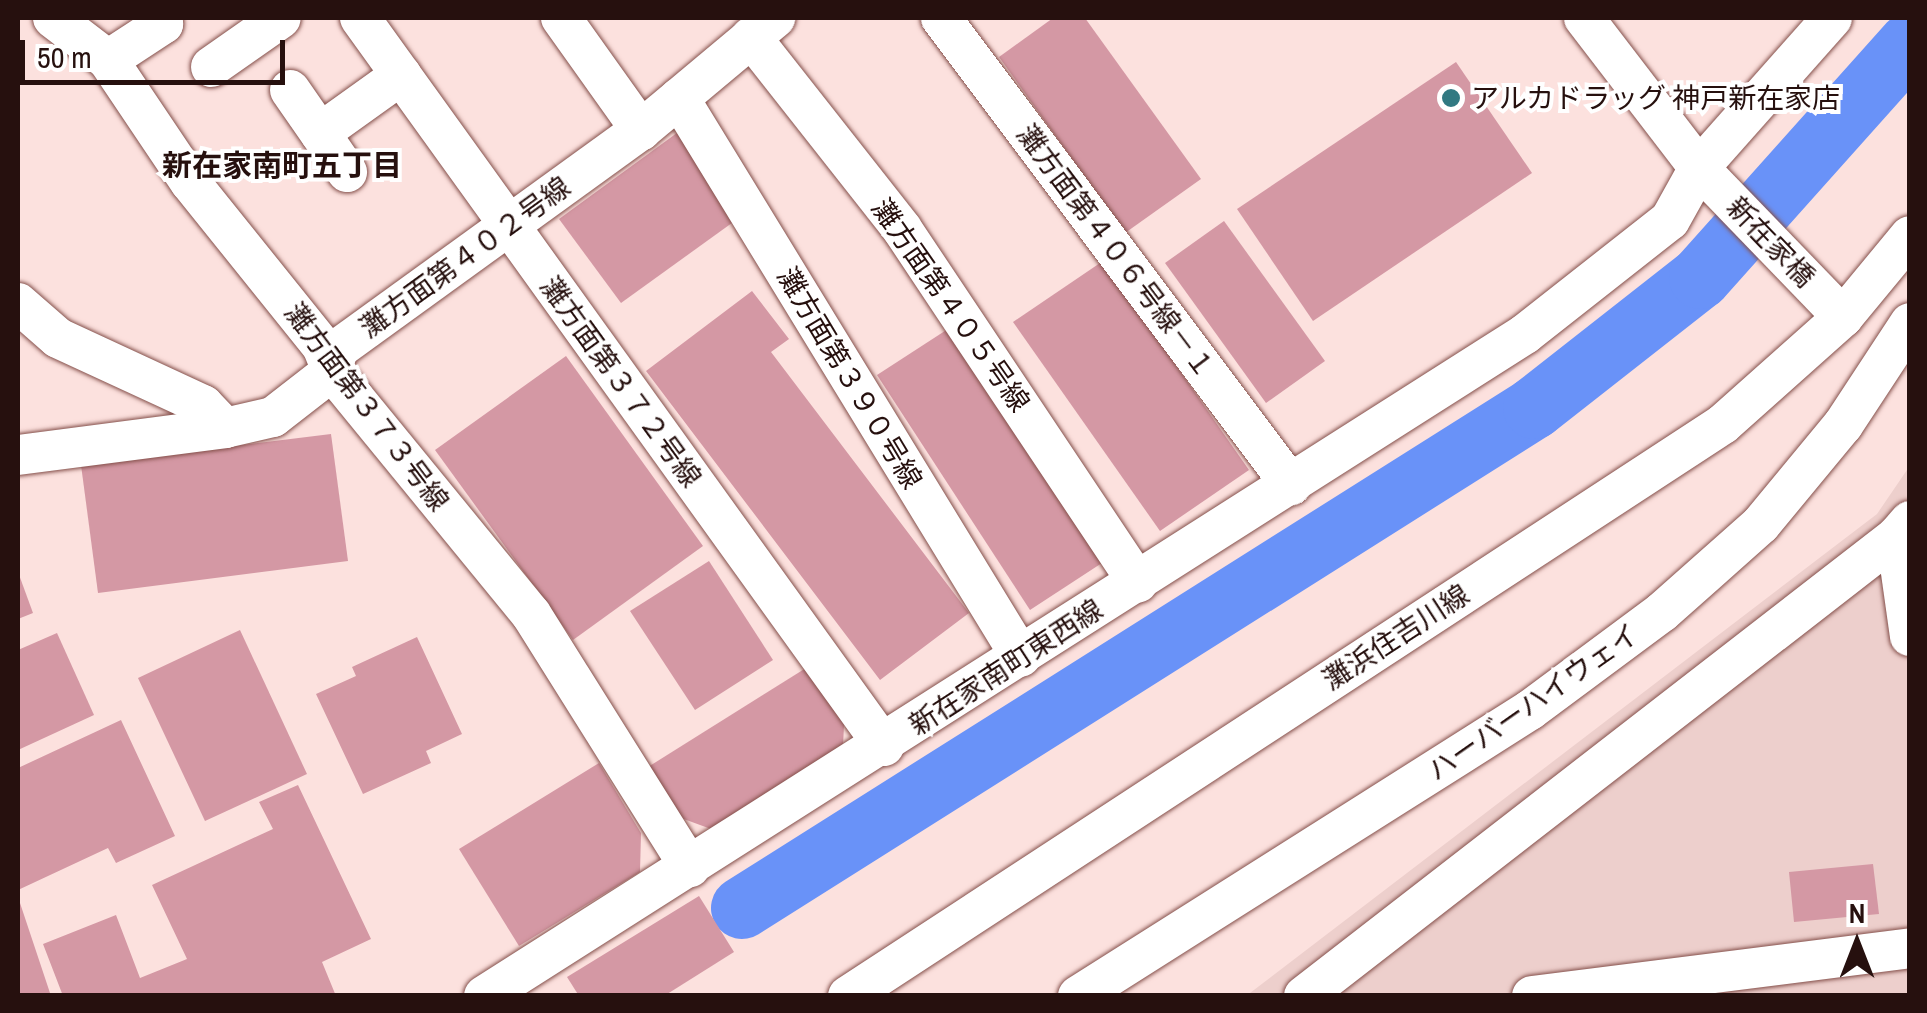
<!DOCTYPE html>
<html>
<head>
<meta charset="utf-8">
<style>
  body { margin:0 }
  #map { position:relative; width:1927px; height:1013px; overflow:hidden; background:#fce1de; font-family:"Archivo Narrow","Noto Sans JP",sans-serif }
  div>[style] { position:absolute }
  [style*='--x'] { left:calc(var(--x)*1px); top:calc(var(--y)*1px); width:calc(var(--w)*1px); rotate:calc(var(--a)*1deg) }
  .built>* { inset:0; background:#edcfcc }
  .river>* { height:62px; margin:-31px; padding:0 31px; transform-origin:31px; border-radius:31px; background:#6992f8 }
  .building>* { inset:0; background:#d498a4 }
  .roads { filter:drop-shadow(0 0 2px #844f4a) drop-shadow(0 0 2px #844f4a) }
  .minor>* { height:40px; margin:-20px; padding:0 20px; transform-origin:20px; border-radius:20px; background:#fff }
  .dots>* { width:28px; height:28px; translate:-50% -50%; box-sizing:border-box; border:5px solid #fff; border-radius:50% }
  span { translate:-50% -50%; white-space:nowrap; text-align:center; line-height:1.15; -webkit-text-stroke:8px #fff; paint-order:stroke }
  .poi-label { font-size:28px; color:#26100e }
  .left { translate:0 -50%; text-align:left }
  .street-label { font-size:28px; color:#26100e }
  .neighbourhood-label { font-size:30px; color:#26100e; font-weight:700 }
  .frame { position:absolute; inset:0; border:20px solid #26100e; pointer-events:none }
  .north { position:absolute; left:1807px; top:893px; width:100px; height:100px; -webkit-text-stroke:8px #fff; paint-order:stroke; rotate:0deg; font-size:28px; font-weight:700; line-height:40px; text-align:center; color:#26100e }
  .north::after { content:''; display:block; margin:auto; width:35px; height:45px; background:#26100e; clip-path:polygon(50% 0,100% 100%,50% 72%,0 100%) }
  .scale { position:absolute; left:20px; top:40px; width:265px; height:45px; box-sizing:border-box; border:5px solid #26100e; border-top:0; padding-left:12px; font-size:30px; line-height:35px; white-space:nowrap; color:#26100e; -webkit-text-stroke:8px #fff; paint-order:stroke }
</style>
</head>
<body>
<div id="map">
  <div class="built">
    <div style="clip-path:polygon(1909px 467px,1909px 995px,1246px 996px,1877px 514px)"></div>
  </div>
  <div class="river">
    <div style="--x:742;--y:908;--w:937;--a:-32.26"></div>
    <div style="--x:1534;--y:408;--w:211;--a:-38.1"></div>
    <div style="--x:1700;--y:278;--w:315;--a:-48.2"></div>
  </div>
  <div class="building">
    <div style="clip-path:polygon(1053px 18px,1085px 18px,1201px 179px,1125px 233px,999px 57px)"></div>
    <div style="clip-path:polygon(1456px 62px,1532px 173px,1313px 321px,1237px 209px)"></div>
    <div style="clip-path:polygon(681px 130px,743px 215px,621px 303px,559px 219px)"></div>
    <div style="clip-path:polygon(1224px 221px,1325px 361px,1266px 403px,1165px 263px)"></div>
    <div style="clip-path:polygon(1103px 261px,1249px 470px,1160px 531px,1013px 322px)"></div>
    <div style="clip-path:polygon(752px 291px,789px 339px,771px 352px,969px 613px,880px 680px,646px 371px)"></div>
    <div style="clip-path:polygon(951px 327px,1105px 561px,1030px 610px,877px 375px)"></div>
    <div style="clip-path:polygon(566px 356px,703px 546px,573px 640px,435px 450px)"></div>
    <div style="clip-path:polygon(331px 434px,348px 561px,98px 593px,81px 465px)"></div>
    <div style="clip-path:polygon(709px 561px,773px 660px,695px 710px,630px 611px)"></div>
    <div style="clip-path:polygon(18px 572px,33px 613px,18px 619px)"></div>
    <div style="clip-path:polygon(240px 630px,307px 774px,205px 821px,138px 678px)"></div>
    <div style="clip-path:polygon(57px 633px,94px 715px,18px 750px,18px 650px)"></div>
    <div style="clip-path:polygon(417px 637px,462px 734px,426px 751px,431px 763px,363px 794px,316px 694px,356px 676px,352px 667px)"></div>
    <div style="clip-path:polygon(814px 663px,845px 705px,843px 746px,711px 829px,681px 818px,648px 767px)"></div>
    <div style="clip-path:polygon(121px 720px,175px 836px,116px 863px,108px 848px,18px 890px,18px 768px)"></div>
    <div style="clip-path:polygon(599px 763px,641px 833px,640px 872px,519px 946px,459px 849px)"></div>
    <div style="clip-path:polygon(298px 785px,371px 939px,322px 962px,336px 996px,63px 996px,43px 944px,116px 915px,140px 978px,187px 959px,152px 885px,273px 829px,259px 802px)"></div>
    <div style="clip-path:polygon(1873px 864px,1879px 914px,1794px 922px,1789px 872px)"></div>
    <div style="clip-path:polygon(699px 896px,734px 952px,664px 996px,579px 996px,567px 977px)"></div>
    <div style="clip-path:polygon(18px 897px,51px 996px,18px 996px)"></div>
  </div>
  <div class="roads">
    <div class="minor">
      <div style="--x:53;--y:18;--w:69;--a:37.4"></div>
      <div style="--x:108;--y:60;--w:147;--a:56.1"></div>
      <div style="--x:190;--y:182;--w:211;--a:51.2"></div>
      <div style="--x:322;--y:346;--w:27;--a:68"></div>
      <div style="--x:332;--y:371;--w:314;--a:50.7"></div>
      <div style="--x:531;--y:614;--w:299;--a:57.9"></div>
      <div style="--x:360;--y:18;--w:897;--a:54.25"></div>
      <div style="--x:561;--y:18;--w:138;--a:54.5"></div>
      <div style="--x:941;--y:18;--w:584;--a:53.15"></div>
      <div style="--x:1584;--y:18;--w:189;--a:52.5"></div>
      <div style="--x:1699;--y:168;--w:207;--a:46"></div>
      <div style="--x:751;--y:37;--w:244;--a:51.8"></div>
      <div style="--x:902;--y:229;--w:425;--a:56.3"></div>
      <div style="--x:108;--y:60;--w:66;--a:-33.2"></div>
      <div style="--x:163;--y:24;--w:7;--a:-124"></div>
      <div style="--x:211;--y:67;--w:85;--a:-35"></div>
      <div style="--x:290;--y:90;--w:100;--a:55.2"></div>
      <div style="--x:679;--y:98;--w:655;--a:58.54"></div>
      <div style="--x:320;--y:133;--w:100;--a:-35.6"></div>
      <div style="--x:18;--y:303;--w:53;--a:41.2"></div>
      <div style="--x:58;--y:338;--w:160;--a:24.8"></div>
      <div style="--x:203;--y:405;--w:32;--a:46"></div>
      <div style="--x:18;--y:455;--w:209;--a:-7.4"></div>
      <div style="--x:225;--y:428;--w:49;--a:-12.9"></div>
      <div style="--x:273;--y:417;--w:75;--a:-37.9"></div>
      <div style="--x:332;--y:371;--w:23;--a:-75"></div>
      <div style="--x:338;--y:349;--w:374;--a:-35.9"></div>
      <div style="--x:641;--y:130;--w:175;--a:-39.9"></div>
      <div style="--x:1896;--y:537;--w:100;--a:82"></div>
      <div style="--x:484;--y:996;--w:1234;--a:-32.45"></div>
      <div style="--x:1525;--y:334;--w:184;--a:-38.2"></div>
      <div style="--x:1670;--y:220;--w:60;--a:-60.9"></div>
      <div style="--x:1699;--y:168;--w:200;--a:-48.4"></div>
      <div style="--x:848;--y:996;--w:1045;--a:-33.17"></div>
      <div style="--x:1723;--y:424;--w:161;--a:-41.7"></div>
      <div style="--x:1843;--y:317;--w:105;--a:-50.4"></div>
      <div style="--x:1078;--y:996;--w:535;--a:-32.32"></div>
      <div style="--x:1530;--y:710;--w:164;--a:-36.6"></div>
      <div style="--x:1662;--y:612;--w:132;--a:-41.6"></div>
      <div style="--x:1761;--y:524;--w:129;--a:-50.4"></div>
      <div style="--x:1843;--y:425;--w:122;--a:-56.7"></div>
      <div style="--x:1304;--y:996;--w:749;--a:-37.79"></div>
      <div style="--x:1896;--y:537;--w:21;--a:-49"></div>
      <div style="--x:1532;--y:996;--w:381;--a:-7.2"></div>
    </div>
  </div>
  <div class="dots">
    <div style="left:1451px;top:98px;background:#317982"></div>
  </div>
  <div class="poi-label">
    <span class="left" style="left:1471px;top:98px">アルカドラッグ 神戸新在家店</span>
  </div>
  <div class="street-label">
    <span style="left:1771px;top:242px;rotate:46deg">新在家橋</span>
    <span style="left:1116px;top:251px;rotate:53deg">灘方面第４０６号線－１</span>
    <span style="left:465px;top:257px;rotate:-36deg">灘方面第４０２号線</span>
    <span style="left:951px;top:305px;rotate:55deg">灘方面第４０５号線</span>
    <span style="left:850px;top:378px;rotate:59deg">灘方面第３９０号線</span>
    <span style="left:621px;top:382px;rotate:54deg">灘方面第３７２号線</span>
    <span style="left:367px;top:407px;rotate:53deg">灘方面第３７３号線</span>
    <span style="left:1396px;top:637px;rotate:-33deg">灘浜住吉川線</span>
    <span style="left:1006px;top:667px;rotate:-33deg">新在家南町東西線</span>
    <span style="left:1533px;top:702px;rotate:-35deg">ハーバーハイウェイ</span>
  </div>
  <div class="neighbourhood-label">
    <span style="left:282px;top:165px">新在家南町五丁目</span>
  </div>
  <div class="frame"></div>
  <div class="north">N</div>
  <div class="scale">50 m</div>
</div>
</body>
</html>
